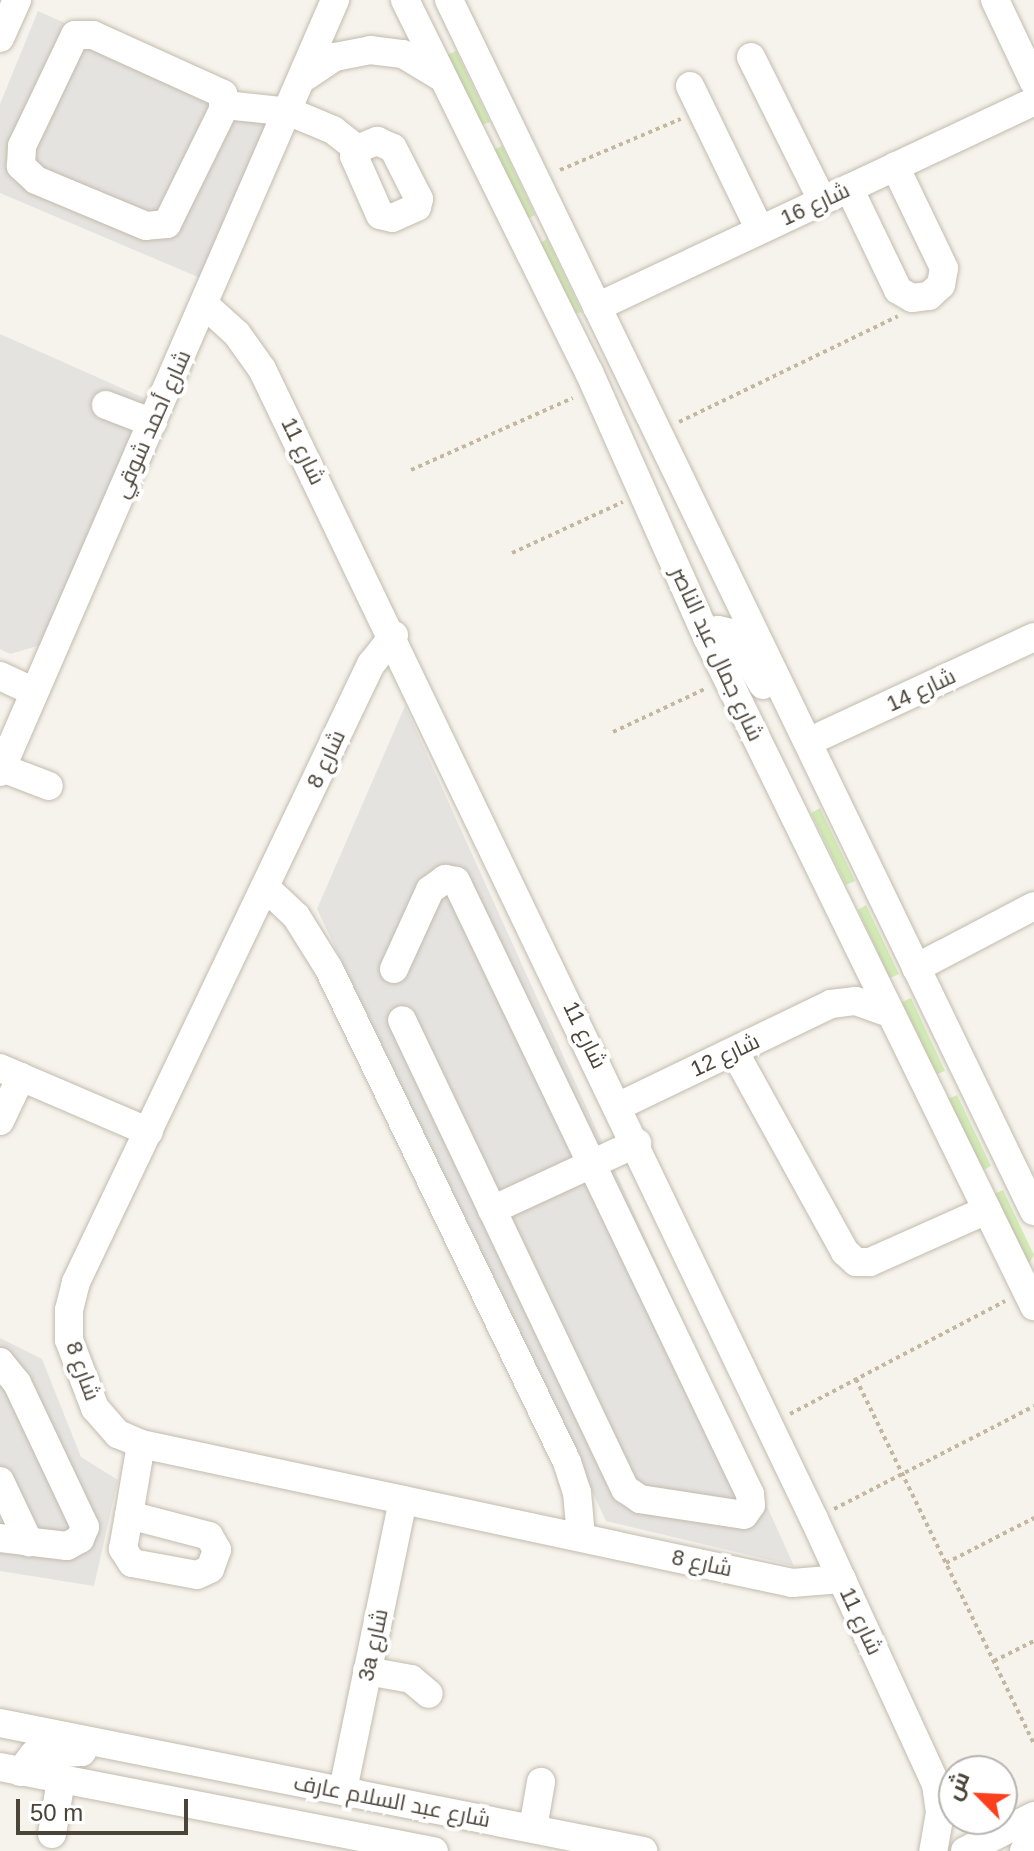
<!DOCTYPE html>
<html>
<head>
<meta charset="utf-8">
<style>
  body { margin:0 }
  #map { position:relative; width:1034px; height:1851px; overflow:hidden; background:#f6f3ec; font-family:Arial,Cairo,sans-serif }
  div>[style] { position:absolute }
  [style*='--x'] { left:calc(var(--x)*1px); top:calc(var(--y)*1px); width:calc(var(--w)*1px); rotate:calc(var(--a)*1deg) }
  .green>* { inset:0; background:#d2eab5 }
  .parking>* { inset:0; background:#e5e3e0 }
  .path>* { height:4px; margin-top:-2px; transform-origin:0; background:repeating-linear-gradient(90deg,#c4b79f 0 4px,transparent 0 8px) }
  .roads { filter:drop-shadow(0 0 2px #c2bbae) drop-shadow(0 0 2px #c2bbae) }
  .minor>* { height:28px; margin:-14px; padding:0 14px; transform-origin:14px; border-radius:14px; background:#fff }
  span { translate:-50% -50%; white-space:nowrap; text-align:center; line-height:1.15; -webkit-text-stroke:8px #fff; paint-order:stroke }
  .street-label { font-size:22px; color:#4b4439 }
  .north { position:absolute; left:938px; top:1755px; width:80px; height:80px; box-sizing:border-box; background:#fff; border:2px solid #b7b4b0; border-radius:50%; rotate:294deg; font-size:22px; font-weight:700; line-height:32px; text-align:center; color:#4b4439 }
  .north::after { content:''; display:block; margin:auto; width:28px; height:36px; background:#fc3f1d; clip-path:polygon(50% 0,100% 100%,50% 72%,0 100%) }
  .scale { position:absolute; left:16px; top:1799px; width:172px; height:36px; box-sizing:border-box; border:4px solid #4b4439; border-top:0; padding-left:10px; font-size:24px; line-height:28px; white-space:nowrap; color:#4b4439; -webkit-text-stroke:6px #fff; paint-order:stroke }
</style>
</head>
<body>
<div id="map">
  <div class="green">
    <div style="clip-path:polygon(456px 51px,490px 122px,481px 125px,447px 55px)"></div>
    <div style="clip-path:polygon(502px 146px,535px 215px,526px 219px,493px 150px)"></div>
    <div style="clip-path:polygon(547px 239px,582px 312px,575px 314px,538px 244px)"></div>
    <div style="clip-path:polygon(820px 808px,855px 881px,846px 885px,811px 813px)"></div>
    <div style="clip-path:polygon(866px 905px,899px 974px,890px 978px,858px 910px)"></div>
    <div style="clip-path:polygon(911px 998px,945px 1071px,937px 1074px,902px 1002px)"></div>
    <div style="clip-path:polygon(957px 1095px,991px 1166px,983px 1170px,948px 1099px)"></div>
    <div style="clip-path:polygon(1003px 1190px,1034px 1255px,1028px 1265px,994px 1194px)"></div>
  </div>
  <div class="parking">
    <div style="clip-path:polygon(38px 11px,279px 119px,205px 280px,0 193px,0 104px)"></div>
    <div style="clip-path:polygon(0 334px,153px 402px,41px 645px,10px 654px,0 649px)"></div>
    <div style="clip-path:polygon(405px 706px,794px 1566px,606px 1521px,317px 909px)"></div>
    <div style="clip-path:polygon(0 1338px,42px 1359px,81px 1457px,118px 1480px,94px 1586px,0 1571px)"></div>
  </div>
  <div class="path">
    <div style="--x:560;--y:170;--w:131;--a:-22.9"></div>
    <div style="--x:679;--y:422;--w:243;--a:-25.8"></div>
    <div style="--x:411;--y:470;--w:177;--a:-24"></div>
    <div style="--x:512;--y:553;--w:122;--a:-24.7"></div>
    <div style="--x:613;--y:732;--w:102;--a:-25.1"></div>
    <div style="--x:856;--y:1379;--w:406;--a:64"></div>
    <div style="--x:790;--y:1414;--w:243;--a:-27.7"></div>
    <div style="--x:834;--y:1509;--w:225;--a:-27.2"></div>
    <div style="--x:946;--y:1563;--w:99;--a:-27.1"></div>
    <div style="--x:994;--y:1661;--w:45;--a:-26.6"></div>
  </div>
  <div class="roads">
    <div class="minor">
      <div style="--x:405;--y:0;--w:415;--a:63.7"></div>
      <div style="--x:589;--y:372;--w:290;--a:66"></div>
      <div style="--x:707;--y:637;--w:745;--a:63.95"></div>
      <div style="--x:449;--y:0;--w:1345;--a:64.22"></div>
      <div style="--x:995;--y:0;--w:91;--a:64.6"></div>
      <div style="--x:75;--y:35;--w:18;--a:0"></div>
      <div style="--x:93;--y:35;--w:143;--a:24.4"></div>
      <div style="--x:223;--y:94;--w:16;--a:90"></div>
      <div style="--x:223;--y:110;--w:127;--a:116.2"></div>
      <div style="--x:167;--y:224;--w:21;--a:175"></div>
      <div style="--x:146;--y:226;--w:119;--a:-157.3"></div>
      <div style="--x:36;--y:180;--w:21;--a:-137"></div>
      <div style="--x:21;--y:166;--w:20;--a:-87"></div>
      <div style="--x:22;--y:146;--w:123;--a:-64.5"></div>
      <div style="--x:0;--y:38;--w:42;--a:-65.9"></div>
      <div style="--x:751;--y:57;--w:160;--a:63.6"></div>
      <div style="--x:305;--y:77;--w:36;--a:-34"></div>
      <div style="--x:335;--y:57;--w:36;--a:-11"></div>
      <div style="--x:370;--y:50;--w:33;--a:7"></div>
      <div style="--x:403;--y:54;--w:44;--a:31.2"></div>
      <div style="--x:690;--y:86;--w:160;--a:64.1"></div>
      <div style="--x:225;--y:105;--w:65;--a:6.1"></div>
      <div style="--x:290;--y:112;--w:47;--a:22.7"></div>
      <div style="--x:333;--y:130;--w:31;--a:38"></div>
      <div style="--x:377;--y:141;--w:17;--a:24"></div>
      <div style="--x:393;--y:148;--w:57;--a:63"></div>
      <div style="--x:419;--y:199;--w:8;--a:104"></div>
      <div style="--x:417;--y:207;--w:27;--a:156"></div>
      <div style="--x:392;--y:218;--w:12;--a:-166"></div>
      <div style="--x:380;--y:215;--w:64;--a:-113.8"></div>
      <div style="--x:354;--y:156;--w:8;--a:-67"></div>
      <div style="--x:357;--y:149;--w:22;--a:-22"></div>
      <div style="--x:849;--y:188;--w:113;--a:64.3"></div>
      <div style="--x:898;--y:290;--w:16;--a:30"></div>
      <div style="--x:912;--y:298;--w:17;--a:-7"></div>
      <div style="--x:929;--y:296;--w:16;--a:-43"></div>
      <div style="--x:941;--y:285;--w:17;--a:-80"></div>
      <div style="--x:944;--y:268;--w:113;--a:-115.7"></div>
      <div style="--x:205;--y:305;--w:43;--a:42.2"></div>
      <div style="--x:237;--y:334;--w:43;--a:54.5"></div>
      <div style="--x:262;--y:369;--w:1276;--a:64.36"></div>
      <div style="--x:814;--y:1519;--w:292;--a:65.3"></div>
      <div style="--x:936;--y:1784;--w:29;--a:82"></div>
      <div style="--x:940;--y:1813;--w:39;--a:100"></div>
      <div style="--x:597;--y:307;--w:483;--a:-25.2"></div>
      <div style="--x:106;--y:405;--w:50;--a:21"></div>
      <div style="--x:394;--y:635;--w:37;--a:128"></div>
      <div style="--x:371;--y:664;--w:685;--a:115.52"></div>
      <div style="--x:76;--y:1282;--w:29;--a:104"></div>
      <div style="--x:69;--y:1310;--w:30;--a:90"></div>
      <div style="--x:69;--y:1340;--w:73;--a:69.1"></div>
      <div style="--x:95;--y:1408;--w:35;--a:49"></div>
      <div style="--x:118;--y:1434;--w:25;--a:23"></div>
      <div style="--x:141;--y:1444;--w:666;--a:12.05"></div>
      <div style="--x:792;--y:1583;--w:50;--a:-4.6"></div>
      <div style="--x:707;--y:637;--w:13;--a:-32"></div>
      <div style="--x:718;--y:630;--w:13;--a:13"></div>
      <div style="--x:731;--y:633;--w:61;--a:58.4"></div>
      <div style="--x:0;--y:676;--w:38;--a:25"></div>
      <div style="--x:808;--y:742;--w:249;--a:-24.9"></div>
      <div style="--x:2;--y:768;--w:50;--a:21"></div>
      <div style="--x:0;--y:772;--w:842;--a:-66.54"></div>
      <div style="--x:265;--y:887;--w:42;--a:43.1"></div>
      <div style="--x:296;--y:916;--w:62;--a:58.1"></div>
      <div style="--x:329;--y:969;--w:547;--a:64.23"></div>
      <div style="--x:567;--y:1462;--w:32;--a:72"></div>
      <div style="--x:577;--y:1492;--w:45;--a:84.9"></div>
      <div style="--x:916;--y:968;--w:133;--a:-27.7"></div>
      <div style="--x:394;--y:969;--w:87;--a:-65.5"></div>
      <div style="--x:430;--y:890;--w:19;--a:-36"></div>
      <div style="--x:445;--y:879;--w:11;--a:10"></div>
      <div style="--x:456;--y:881;--w:680;--a:64.38"></div>
      <div style="--x:750;--y:1494;--w:11;--a:85"></div>
      <div style="--x:751;--y:1505;--w:12;--a:125"></div>
      <div style="--x:744;--y:1515;--w:105;--a:-171.3"></div>
      <div style="--x:640;--y:1499;--w:18;--a:-146"></div>
      <div style="--x:625;--y:1489;--w:519;--a:-115.43"></div>
      <div style="--x:734;--y:1051;--w:230;--a:61.1"></div>
      <div style="--x:845;--y:1252;--w:15;--a:42"></div>
      <div style="--x:856;--y:1262;--w:14;--a:0"></div>
      <div style="--x:870;--y:1262;--w:128;--a:-24"></div>
      <div style="--x:0;--y:1068;--w:162;--a:23.2"></div>
      <div style="--x:619;--y:1106;--w:235;--a:-25.7"></div>
      <div style="--x:831;--y:1004;--w:25;--a:-7"></div>
      <div style="--x:856;--y:1001;--w:37;--a:20"></div>
      <div style="--x:0;--y:1121;--w:49;--a:-64.5"></div>
      <div style="--x:492;--y:1210;--w:160;--a:-24.8"></div>
      <div style="--x:0;--y:1362;--w:27;--a:51"></div>
      <div style="--x:17;--y:1383;--w:159;--a:64.7"></div>
      <div style="--x:85;--y:1527;--w:13;--a:113"></div>
      <div style="--x:80;--y:1539;--w:15;--a:152"></div>
      <div style="--x:67;--y:1546;--w:67;--a:-173.2"></div>
      <div style="--x:0;--y:1481;--w:68;--a:64.6"></div>
      <div style="--x:129;--y:1515;--w:83;--a:14.7"></div>
      <div style="--x:209;--y:1536;--w:16;--a:60"></div>
      <div style="--x:217;--y:1550;--w:20;--a:110"></div>
      <div style="--x:210;--y:1569;--w:14;--a:155"></div>
      <div style="--x:197;--y:1575;--w:66;--a:-169.5"></div>
      <div style="--x:132;--y:1563;--w:17;--a:-123"></div>
      <div style="--x:123;--y:1549;--w:35;--a:-80"></div>
      <div style="--x:129;--y:1515;--w:72;--a:-80.4"></div>
      <div style="--x:367;--y:1671;--w:45;--a:10.3"></div>
      <div style="--x:411;--y:1679;--w:23;--a:40"></div>
      <div style="--x:0;--y:1723;--w:656;--a:11.26"></div>
      <div style="--x:0;--y:1767;--w:442;--a:11"></div>
      <div style="--x:20;--y:1772;--w:23;--a:-52"></div>
      <div style="--x:34;--y:1754;--w:48;--a:-2.4"></div>
      <div style="--x:343;--y:1790;--w:296;--a:-78.3"></div>
      <div style="--x:533;--y:1828;--w:47;--a:-80.1"></div>
      <div style="--x:52;--y:1834;--w:55;--a:-80.5"></div>
      <div style="--x:965;--y:1851;--w:77;--a:-26.9"></div>
      <div style="--x:1024;--y:1851;--w:12;--a:-31"></div>
    </div>
  </div>
  <div class="street-label">
    <span style="left:815px;top:204px;rotate:-25deg">شارع 16</span>
    <span style="left:152px;top:424px;rotate:-66deg">شارع أحمد شوقي</span>
    <span style="left:303px;top:451px;rotate:64deg">شارع 11</span>
    <span style="left:717px;top:654px;rotate:65deg">شارع جمال عبد الناصر</span>
    <span style="left:921px;top:690px;rotate:-25deg">شارع 14</span>
    <span style="left:326px;top:759px;rotate:-65deg">شارع 8</span>
    <span style="left:585px;top:1035px;rotate:64deg">شارع 11</span>
    <span style="left:725px;top:1055px;rotate:-25deg">شارع 12</span>
    <span style="left:83px;top:1371px;rotate:70deg">شارع 8</span>
    <span style="left:702px;top:1563px;rotate:12deg">شارع 8</span>
    <span style="left:861px;top:1621px;rotate:65deg">شارع 11</span>
    <span style="left:373px;top:1645px;rotate:-78deg">3a شارع</span>
    <span style="left:392px;top:1801px;rotate:11deg">شارع عبد السلام عارف</span>
  </div>
  <div class="north">ش</div>
  <div class="scale">50 m</div>
</div>
</body>
</html>
